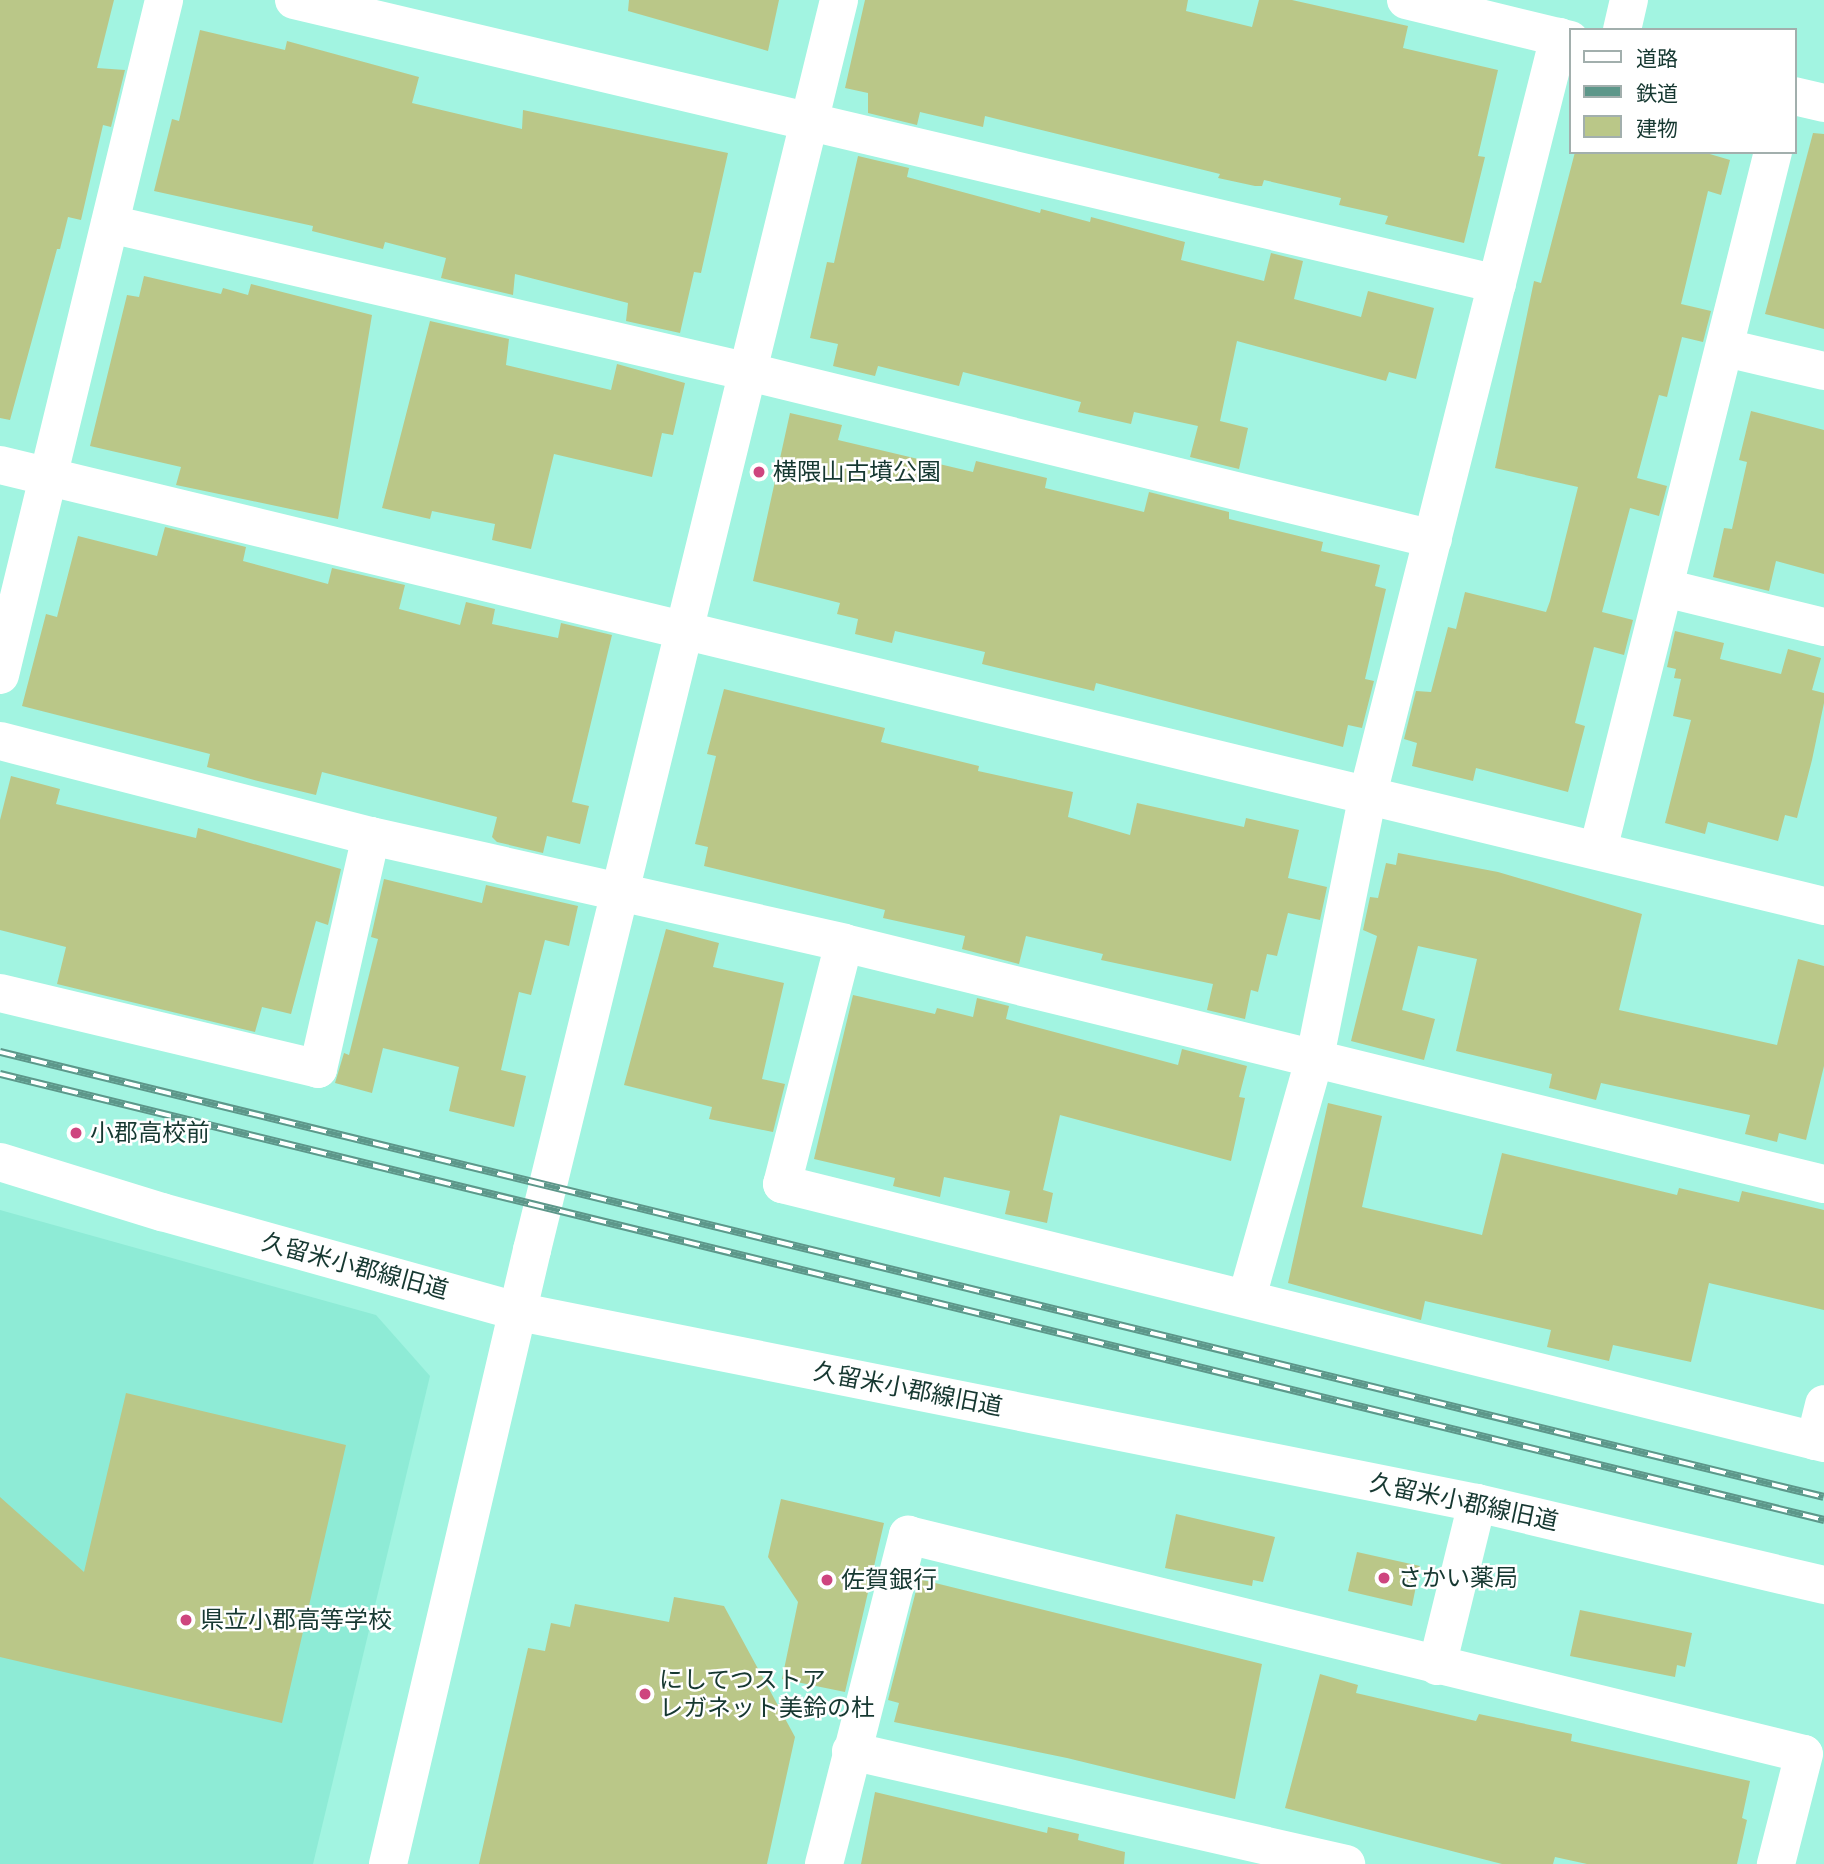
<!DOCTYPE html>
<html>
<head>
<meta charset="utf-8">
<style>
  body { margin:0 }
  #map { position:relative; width:1824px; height:1864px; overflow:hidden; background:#a2f4e1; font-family:"Zilla Slab","Noto Sans JP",serif }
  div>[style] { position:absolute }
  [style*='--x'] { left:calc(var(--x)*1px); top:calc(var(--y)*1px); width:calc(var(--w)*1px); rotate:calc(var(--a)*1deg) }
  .built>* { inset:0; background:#8eebd6 }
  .building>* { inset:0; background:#bac788 }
  .minor>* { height:38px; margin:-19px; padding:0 19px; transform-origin:19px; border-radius:19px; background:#fff }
  .rail>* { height:8px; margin-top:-4px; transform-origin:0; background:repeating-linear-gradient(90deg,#fff 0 16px,#5d978a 0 32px); box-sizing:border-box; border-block:2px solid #5d978a }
  .dots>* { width:19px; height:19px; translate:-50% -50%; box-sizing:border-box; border:4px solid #fff; border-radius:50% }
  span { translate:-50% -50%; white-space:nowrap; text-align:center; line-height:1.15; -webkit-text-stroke:5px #fff; paint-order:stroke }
  .poi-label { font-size:24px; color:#163831 }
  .left { translate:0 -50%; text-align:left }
  .street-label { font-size:24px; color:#163831 }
  .legend { position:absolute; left:1569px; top:28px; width:228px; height:126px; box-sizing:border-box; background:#fff; border:2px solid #a2afad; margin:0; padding:9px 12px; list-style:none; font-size:21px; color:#163831 }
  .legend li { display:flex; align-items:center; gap:14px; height:35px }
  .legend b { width:35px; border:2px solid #a2afad }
</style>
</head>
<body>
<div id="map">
  <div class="built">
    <div style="clip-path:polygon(0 1210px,376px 1315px,430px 1376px,313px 1864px,0 1864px)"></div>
  </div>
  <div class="building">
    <div style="clip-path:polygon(0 0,114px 0,97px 68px,125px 70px,111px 127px,103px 125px,81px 220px,68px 217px,60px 249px,57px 249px,10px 420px,0 418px)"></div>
    <div style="clip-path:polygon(629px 0,779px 0,768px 51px,628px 11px)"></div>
    <div style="clip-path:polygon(865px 0,1188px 0,1186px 11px,1252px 27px,1259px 0,1292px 0,1408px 26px,1403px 48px,1498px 70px,1478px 156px,1485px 157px,1464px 243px,1385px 224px,1388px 216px,1339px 205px,1341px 198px,1264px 180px,1262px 186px,1255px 186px,1218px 178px,1220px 174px,985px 116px,983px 127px,920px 112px,917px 125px,868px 113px,868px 93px,845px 88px)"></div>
    <div style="clip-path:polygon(200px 30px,285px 50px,287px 41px,419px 77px,412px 103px,522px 129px,523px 110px,728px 153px,701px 273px,694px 272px,680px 333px,626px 321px,628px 303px,515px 274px,513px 295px,441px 278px,446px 258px,385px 242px,383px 249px,312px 231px,313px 226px,154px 191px,172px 119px,179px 121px)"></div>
    <div style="clip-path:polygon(1813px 133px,1824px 134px,1824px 329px,1765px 314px)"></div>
    <div style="clip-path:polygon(1575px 152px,1703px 152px,1730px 160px,1721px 195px,1708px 191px,1681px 304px,1711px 311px,1703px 342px,1682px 337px,1667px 397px,1659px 395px,1637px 478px,1667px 486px,1659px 516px,1630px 508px,1602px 612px,1633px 620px,1624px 655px,1594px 647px,1575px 723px,1585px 726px,1568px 792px,1476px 768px,1473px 781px,1412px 766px,1417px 743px,1404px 739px,1416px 691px,1431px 692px,1448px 627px,1456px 629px,1465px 592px,1546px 612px,1550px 601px,1578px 487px,1495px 468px,1534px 281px,1541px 283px)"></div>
    <div style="clip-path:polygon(858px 156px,909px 168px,907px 177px,1040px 213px,1041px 209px,1090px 222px,1091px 217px,1185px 242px,1181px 260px,1264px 281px,1271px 253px,1303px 261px,1294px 299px,1361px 317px,1368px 291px,1434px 308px,1416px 379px,1389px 372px,1386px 381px,1237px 341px,1220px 421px,1248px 428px,1239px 469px,1190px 457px,1198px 426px,1134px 412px,1131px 424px,1078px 412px,1081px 402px,963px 372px,959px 386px,878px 366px,875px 376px,833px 366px,838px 344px,810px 338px,827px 262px,834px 263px)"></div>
    <div style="clip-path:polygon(144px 276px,221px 294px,223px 288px,248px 295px,251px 284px,372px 315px,338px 519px,176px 485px,181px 467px,90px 446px,127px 295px,139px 297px)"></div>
    <div style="clip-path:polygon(430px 321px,509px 339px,506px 365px,611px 390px,617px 364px,685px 383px,673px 435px,662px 433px,652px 477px,554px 454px,531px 549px,492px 540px,495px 524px,432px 511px,430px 519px,382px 508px)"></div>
    <div style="clip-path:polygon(1751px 411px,1824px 430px,1824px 574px,1776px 561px,1769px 591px,1713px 577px,1724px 528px,1732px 529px,1747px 462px,1739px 460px)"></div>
    <div style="clip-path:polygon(790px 413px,842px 425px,838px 440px,973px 472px,976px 461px,1047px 478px,1045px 488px,1144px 512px,1149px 492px,1229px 512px,1229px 519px,1323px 542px,1321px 551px,1380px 565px,1375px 586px,1386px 589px,1365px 679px,1374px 681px,1362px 728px,1348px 725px,1343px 747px,1096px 683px,1094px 691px,982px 664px,985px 652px,895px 631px,892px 643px,855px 634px,858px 619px,837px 614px,840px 603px,753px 581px)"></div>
    <div style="clip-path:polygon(165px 527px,246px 547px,243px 561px,328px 584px,332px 568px,405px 585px,399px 609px,460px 625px,466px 602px,495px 609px,492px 624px,558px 638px,561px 623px,612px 635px,572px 802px,589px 806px,580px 844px,547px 836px,543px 853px,497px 842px,492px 837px,497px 817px,322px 772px,316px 795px,258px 781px,207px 767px,210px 754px,22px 706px,46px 614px,57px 617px,78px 536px,157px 556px)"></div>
    <div style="clip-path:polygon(1675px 631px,1724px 643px,1720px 659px,1781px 674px,1788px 649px,1821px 658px,1812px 690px,1824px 693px,1824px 703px,1812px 760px,1797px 818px,1785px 815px,1778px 841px,1708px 822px,1705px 834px,1665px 823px,1691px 720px,1673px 716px,1681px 679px,1674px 678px,1676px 669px,1667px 667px)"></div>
    <div style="clip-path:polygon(724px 689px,885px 728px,881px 742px,979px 766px,978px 771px,1073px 792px,1068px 817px,1130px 835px,1137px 803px,1244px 827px,1246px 818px,1299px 830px,1288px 878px,1327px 887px,1320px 920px,1288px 913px,1277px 956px,1267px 954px,1258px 992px,1251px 990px,1245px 1019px,1207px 1010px,1213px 984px,1101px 960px,1103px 954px,1026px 936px,1019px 964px,962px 949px,965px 936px,883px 918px,885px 910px,704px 866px,708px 847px,695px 844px,716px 756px,707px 754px)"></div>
    <div style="clip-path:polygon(11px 776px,60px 789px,56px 804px,196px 838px,198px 828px,341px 869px,328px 925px,316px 921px,291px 1014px,262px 1007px,255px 1032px,57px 984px,66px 947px,0 930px,0 820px)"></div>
    <div style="clip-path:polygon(1398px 853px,1498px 872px,1642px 914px,1619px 1010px,1777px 1045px,1798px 959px,1824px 966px,1824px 1066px,1806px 1140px,1779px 1133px,1777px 1142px,1745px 1134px,1750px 1115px,1601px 1083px,1596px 1100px,1549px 1088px,1552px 1074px,1456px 1051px,1477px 959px,1418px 946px,1402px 1010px,1435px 1019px,1424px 1060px,1351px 1041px,1377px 936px,1363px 930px,1370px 897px,1378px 898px,1386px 863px,1396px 865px)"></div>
    <div style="clip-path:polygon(384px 879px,482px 903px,486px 885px,578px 906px,569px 946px,545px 940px,531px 995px,519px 992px,501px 1070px,526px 1076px,514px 1127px,449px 1111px,459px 1067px,383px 1048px,372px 1093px,335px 1083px,344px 1053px,349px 1055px,378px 939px,371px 937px)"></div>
    <div style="clip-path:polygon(666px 929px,719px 943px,713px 967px,784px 983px,762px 1079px,785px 1084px,773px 1132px,709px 1119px,712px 1107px,624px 1085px)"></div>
    <div style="clip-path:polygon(853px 995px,935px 1014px,937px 1008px,973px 1017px,977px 998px,1009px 1006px,1006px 1019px,1178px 1065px,1182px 1049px,1247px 1066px,1239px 1097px,1245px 1098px,1231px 1161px,1060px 1115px,1043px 1190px,1053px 1193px,1047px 1223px,1005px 1214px,1010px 1191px,944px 1177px,940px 1197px,893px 1186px,895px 1178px,814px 1159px)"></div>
    <div style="clip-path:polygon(1328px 1103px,1382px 1116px,1362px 1207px,1482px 1235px,1502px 1153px,1677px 1195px,1679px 1188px,1739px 1202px,1742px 1191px,1824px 1210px,1824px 1310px,1709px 1283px,1691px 1362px,1613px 1345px,1609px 1361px,1547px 1347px,1551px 1330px,1425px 1301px,1421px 1320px,1288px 1283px)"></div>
    <div style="clip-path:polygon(126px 1393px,346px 1445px,282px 1723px,0 1657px,0 1497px,84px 1572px)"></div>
    <div style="clip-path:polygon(781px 1499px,884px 1523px,845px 1692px,782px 1679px,798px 1602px,768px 1557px)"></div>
    <div style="clip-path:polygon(1176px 1514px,1275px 1537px,1263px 1582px,1253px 1580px,1252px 1586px,1165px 1568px)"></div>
    <div style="clip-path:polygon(1357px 1552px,1420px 1566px,1412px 1606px,1348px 1591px)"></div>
    <div style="clip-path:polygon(919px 1579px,1262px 1664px,1235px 1799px,1067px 1758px,894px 1722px,899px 1703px,888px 1700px)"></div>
    <div style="clip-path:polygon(674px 1597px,724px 1606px,795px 1737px,767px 1864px,479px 1864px,528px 1648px,545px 1651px,551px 1623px,570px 1627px,575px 1604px,669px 1622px)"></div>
    <div style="clip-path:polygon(1580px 1610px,1692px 1633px,1685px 1667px,1677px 1665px,1675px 1677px,1570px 1656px)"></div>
    <div style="clip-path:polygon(1320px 1674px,1358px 1685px,1356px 1693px,1476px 1721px,1479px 1714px,1572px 1734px,1571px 1741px,1750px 1781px,1742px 1818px,1747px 1820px,1737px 1864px,1587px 1864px,1555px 1857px,1553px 1864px,1502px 1864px,1285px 1808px)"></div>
    <div style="clip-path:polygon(875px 1792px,1047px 1833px,1048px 1827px,1079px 1834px,1078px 1840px,1125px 1852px,1124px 1864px,861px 1864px)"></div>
  </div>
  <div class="minor">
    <div style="--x:294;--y:0;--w:1236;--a:13.28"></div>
    <div style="--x:1406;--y:0;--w:169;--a:13.7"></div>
    <div style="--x:1622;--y:30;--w:31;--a:-77"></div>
    <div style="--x:1794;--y:96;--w:31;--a:13"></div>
    <div style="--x:110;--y:224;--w:656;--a:13.04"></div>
    <div style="--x:749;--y:372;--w:704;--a:13.72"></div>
    <div style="--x:1726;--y:348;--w:101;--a:13.2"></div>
    <div style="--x:0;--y:465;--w:1877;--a:13.59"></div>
    <div style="--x:1665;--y:588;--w:164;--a:13.8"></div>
    <div style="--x:0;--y:675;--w:695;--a:-76.34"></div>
    <div style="--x:0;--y:741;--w:383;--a:14.4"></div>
    <div style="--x:371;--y:836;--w:485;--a:12.7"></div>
    <div style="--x:844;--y:943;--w:1009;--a:13.82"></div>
    <div style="--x:1598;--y:850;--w:720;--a:-75.93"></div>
    <div style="--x:844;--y:943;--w:249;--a:104.4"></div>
    <div style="--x:782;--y:1184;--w:1074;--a:13.96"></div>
    <div style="--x:0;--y:993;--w:327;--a:13.4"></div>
    <div style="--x:318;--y:1069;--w:239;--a:-77.2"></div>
    <div style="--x:0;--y:1162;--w:170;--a:17.2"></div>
    <div style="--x:162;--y:1212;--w:372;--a:15.6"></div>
    <div style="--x:520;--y:1312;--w:976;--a:11.29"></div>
    <div style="--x:1477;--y:1503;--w:357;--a:13.3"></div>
    <div style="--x:1247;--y:1297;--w:249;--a:-74.2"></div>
    <div style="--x:1315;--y:1057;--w:268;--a:-78.6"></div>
    <div style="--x:1368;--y:794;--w:781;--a:-75.84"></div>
    <div style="--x:1815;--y:1441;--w:38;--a:-76"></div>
    <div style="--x:1437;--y:1666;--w:168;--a:-76.2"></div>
    <div style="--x:851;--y:1751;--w:508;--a:12.86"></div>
    <div style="--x:388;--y:1864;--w:631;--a:-76.8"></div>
    <div style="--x:532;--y:1250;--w:1287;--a:-76.2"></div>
    <div style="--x:824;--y:1864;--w:340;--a:-75.7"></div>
    <div style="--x:908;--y:1535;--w:922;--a:13.73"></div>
    <div style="--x:1804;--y:1754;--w:114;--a:104.3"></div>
  </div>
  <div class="rail">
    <div style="--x:0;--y:1052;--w:1877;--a:13.71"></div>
    <div style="--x:0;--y:1074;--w:1878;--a:13.74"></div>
  </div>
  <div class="dots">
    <div style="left:759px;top:472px;background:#ce457f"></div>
    <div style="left:76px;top:1133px;background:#ce457f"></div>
    <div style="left:1384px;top:1578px;background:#ce457f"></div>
    <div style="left:827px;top:1580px;background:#ce457f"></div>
    <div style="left:186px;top:1620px;background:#ce457f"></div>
    <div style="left:645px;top:1694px;background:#ce457f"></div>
  </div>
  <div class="poi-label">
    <span class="left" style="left:773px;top:472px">横隈山古墳公園</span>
    <span class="left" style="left:90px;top:1133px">小郡高校前</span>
    <span class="left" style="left:1398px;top:1578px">さかい薬局</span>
    <span class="left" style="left:841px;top:1580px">佐賀銀行</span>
    <span class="left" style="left:200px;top:1620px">県立小郡高等学校</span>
    <span class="left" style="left:659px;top:1694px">にしてつストア<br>レガネット美鈴の杜</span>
  </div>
  <div class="street-label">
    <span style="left:355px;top:1266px;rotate:15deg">久留米小郡線旧道</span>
    <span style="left:908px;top:1389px;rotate:11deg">久留米小郡線旧道</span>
    <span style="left:1464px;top:1502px;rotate:12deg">久留米小郡線旧道</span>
  </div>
  <ul class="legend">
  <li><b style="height:9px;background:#fff"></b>道路</li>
  <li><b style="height:9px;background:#5d978a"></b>鉄道</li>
  <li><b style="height:19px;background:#bac788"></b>建物</li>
  </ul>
</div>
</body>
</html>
